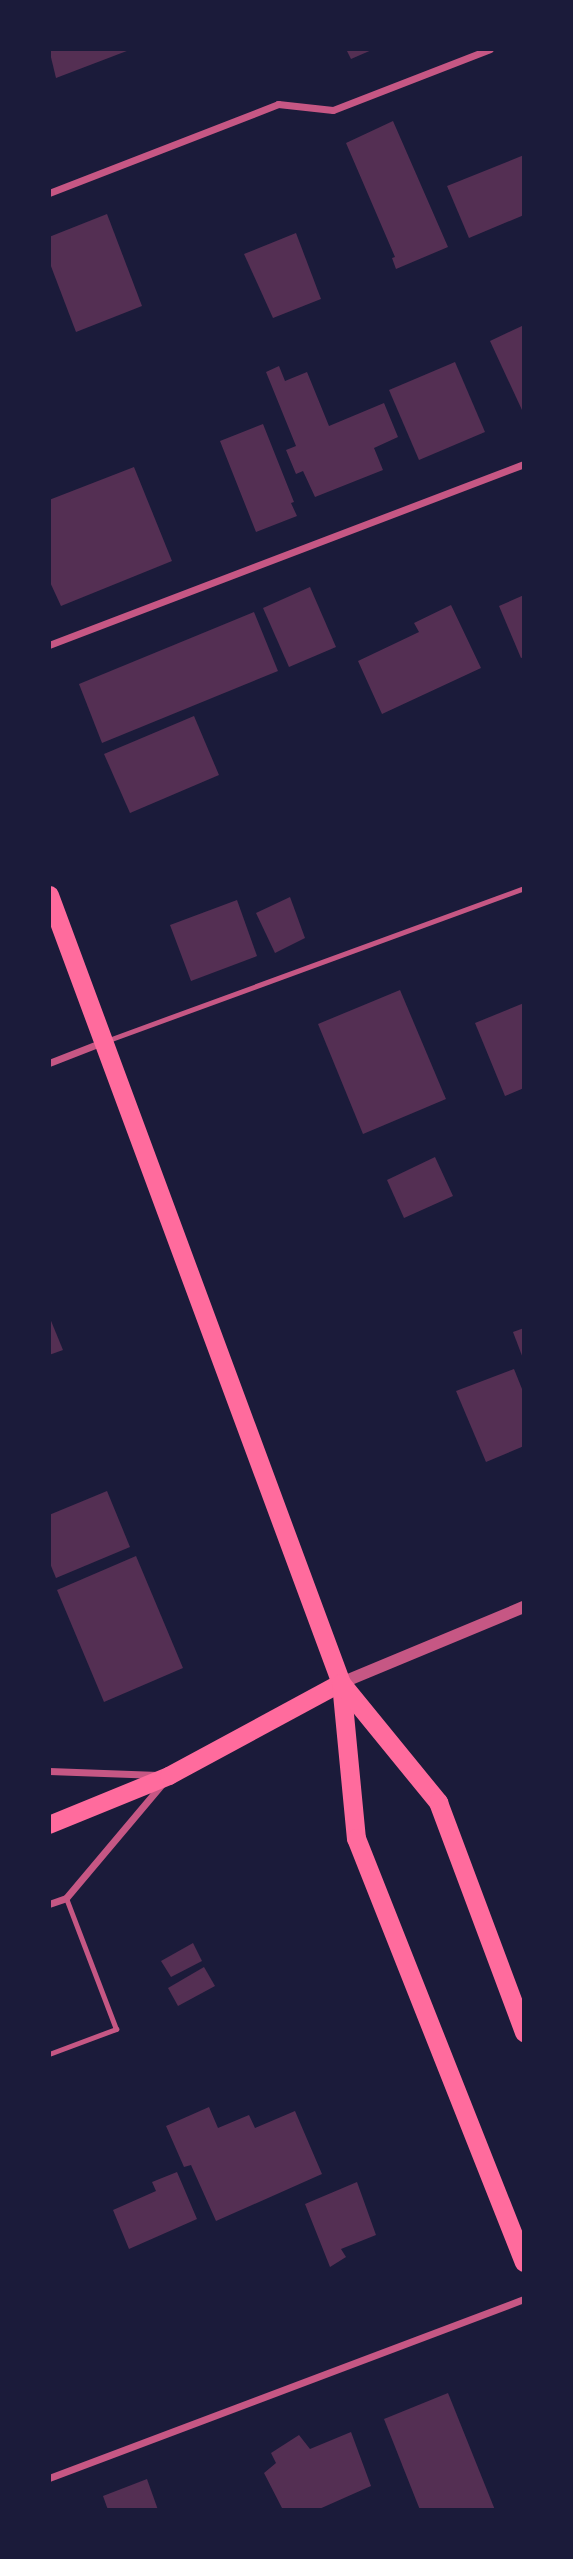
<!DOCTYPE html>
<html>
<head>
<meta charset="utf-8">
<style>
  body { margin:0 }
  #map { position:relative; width:573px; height:2559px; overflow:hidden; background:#1b1b3a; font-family:"Sofia Sans Condensed",sans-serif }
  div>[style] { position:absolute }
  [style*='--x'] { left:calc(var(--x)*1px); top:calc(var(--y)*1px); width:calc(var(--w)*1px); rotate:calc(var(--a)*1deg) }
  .building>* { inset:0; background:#542f53 }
  .service>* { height:5px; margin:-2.5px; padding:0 2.5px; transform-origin:2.5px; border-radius:2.5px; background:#c65784 }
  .minor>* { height:7px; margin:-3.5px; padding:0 3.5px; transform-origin:3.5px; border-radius:3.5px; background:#c65784 }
  .tertiary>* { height:12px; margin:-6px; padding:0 6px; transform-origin:6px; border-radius:6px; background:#c65784 }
  .primary>* { height:18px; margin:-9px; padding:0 9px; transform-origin:9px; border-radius:9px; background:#ff6b9d }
  .trunk>* { height:19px; margin:-9.5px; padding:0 9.5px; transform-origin:9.5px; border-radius:9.5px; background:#ff6b9d }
  span { translate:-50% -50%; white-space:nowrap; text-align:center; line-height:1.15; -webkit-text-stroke:7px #1b1b3a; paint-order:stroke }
  .frame { position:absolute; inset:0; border:51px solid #1b1b3a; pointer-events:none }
</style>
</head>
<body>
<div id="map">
  <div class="building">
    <div style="clip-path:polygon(49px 49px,132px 49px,56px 78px)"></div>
    <div style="clip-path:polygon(346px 49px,374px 49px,351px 59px)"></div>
    <div style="clip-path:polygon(393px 121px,448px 247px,396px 269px,392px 258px,395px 257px,346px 143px)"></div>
    <div style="clip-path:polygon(524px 155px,524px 215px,469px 238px,447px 186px)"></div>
    <div style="clip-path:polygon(107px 214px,142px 306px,76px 332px,49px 261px,49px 237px)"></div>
    <div style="clip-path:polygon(296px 233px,321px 299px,273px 318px,244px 254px)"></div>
    <div style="clip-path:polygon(524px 325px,524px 409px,522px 410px,490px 341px)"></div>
    <div style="clip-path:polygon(455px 362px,485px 432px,419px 460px,389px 390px)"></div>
    <div style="clip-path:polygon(279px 366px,285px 381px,307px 372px,329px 426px,384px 403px,398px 437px,374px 448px,383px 470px,315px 497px,303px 471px,296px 474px,286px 450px,296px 446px,266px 372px)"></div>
    <div style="clip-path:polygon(263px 424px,294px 502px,291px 503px,297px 516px,256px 532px,220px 441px)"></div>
    <div style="clip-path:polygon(134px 467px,172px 561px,61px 606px,49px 580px,49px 500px)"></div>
    <div style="clip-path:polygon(310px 587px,336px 647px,289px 667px,263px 608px)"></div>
    <div style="clip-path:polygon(524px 595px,524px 657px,521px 658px,499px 606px)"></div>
    <div style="clip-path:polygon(451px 605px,481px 668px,382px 714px,358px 661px,419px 632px,414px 623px)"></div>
    <div style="clip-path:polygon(254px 612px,278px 671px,102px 743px,79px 684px)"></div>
    <div style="clip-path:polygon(194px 716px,219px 775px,130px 813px,104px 754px)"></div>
    <div style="clip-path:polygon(290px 897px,305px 938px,275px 953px,256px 913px)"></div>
    <div style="clip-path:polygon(237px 900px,257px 956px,191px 981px,170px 925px)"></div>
    <div style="clip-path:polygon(400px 990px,446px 1099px,363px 1134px,318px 1024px)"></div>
    <div style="clip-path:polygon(524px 1003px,524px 1088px,505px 1096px,475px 1023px)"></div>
    <div style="clip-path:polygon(435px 1157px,453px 1196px,404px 1218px,387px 1180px)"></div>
    <div style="clip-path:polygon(49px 1316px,63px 1350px,49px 1355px)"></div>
    <div style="clip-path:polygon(524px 1328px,524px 1361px,513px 1332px)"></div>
    <div style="clip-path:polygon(514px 1369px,524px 1394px,524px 1446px,486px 1462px,456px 1391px)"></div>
    <div style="clip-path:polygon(107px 1491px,130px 1547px,56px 1578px,49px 1561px,49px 1515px)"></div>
    <div style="clip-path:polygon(136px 1556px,183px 1668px,104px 1702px,57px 1590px)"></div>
    <div style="clip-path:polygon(193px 1943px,202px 1961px,171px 1977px,161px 1961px)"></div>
    <div style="clip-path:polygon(204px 1967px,215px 1986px,178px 2006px,168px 1988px)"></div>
    <div style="clip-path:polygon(209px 2107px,218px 2128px,249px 2115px,255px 2128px,295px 2111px,322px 2174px,216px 2221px,191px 2165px,184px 2167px,166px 2126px)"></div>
    <div style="clip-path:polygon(177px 2172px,197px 2219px,129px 2249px,113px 2210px,156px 2191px,152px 2182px)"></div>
    <div style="clip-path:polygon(357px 2182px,376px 2235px,341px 2249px,346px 2257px,330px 2267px,305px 2204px)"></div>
    <div style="clip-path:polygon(448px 2393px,495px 2510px,420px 2510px,384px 2419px)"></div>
    <div style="clip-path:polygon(351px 2432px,371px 2486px,317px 2510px,283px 2510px,264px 2473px,276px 2463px,271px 2453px,299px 2435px,310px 2449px)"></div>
    <div style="clip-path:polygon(147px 2479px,158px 2510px,108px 2510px,103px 2496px)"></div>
  </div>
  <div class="service">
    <div style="--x:106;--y:1041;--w:445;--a:-20.1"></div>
    <div style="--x:49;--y:2054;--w:72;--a:-20.5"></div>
    <div style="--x:116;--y:2029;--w:140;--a:-110.9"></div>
  </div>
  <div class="minor">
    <div style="--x:49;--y:193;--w:246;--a:-21.2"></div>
    <div style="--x:278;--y:104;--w:55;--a:6.2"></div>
    <div style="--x:333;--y:110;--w:168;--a:-21.2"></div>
    <div style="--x:49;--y:645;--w:508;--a:-20.86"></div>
    <div style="--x:49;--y:1063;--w:55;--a:-21.4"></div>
    <div style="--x:49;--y:1771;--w:109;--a:2.1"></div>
    <div style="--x:49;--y:1904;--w:18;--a:-19"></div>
    <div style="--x:66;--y:1898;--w:149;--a:-49.9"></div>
    <div style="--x:49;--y:2478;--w:508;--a:-20.65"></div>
  </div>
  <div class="tertiary">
    <div style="--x:341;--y:1683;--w:198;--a:-22.6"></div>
  </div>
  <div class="primary">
    <div style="--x:49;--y:1825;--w:130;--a:-22.2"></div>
    <div style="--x:169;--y:1776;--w:196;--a:-28.4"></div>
  </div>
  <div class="trunk">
    <div style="--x:49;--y:895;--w:840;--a:69.67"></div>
    <div style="--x:341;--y:1683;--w:156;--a:84.5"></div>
    <div style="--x:356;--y:1838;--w:456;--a:68.4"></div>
    <div style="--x:341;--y:1683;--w:154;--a:50.8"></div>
    <div style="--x:438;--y:1802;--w:246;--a:69.5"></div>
  </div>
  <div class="frame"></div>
</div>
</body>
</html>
